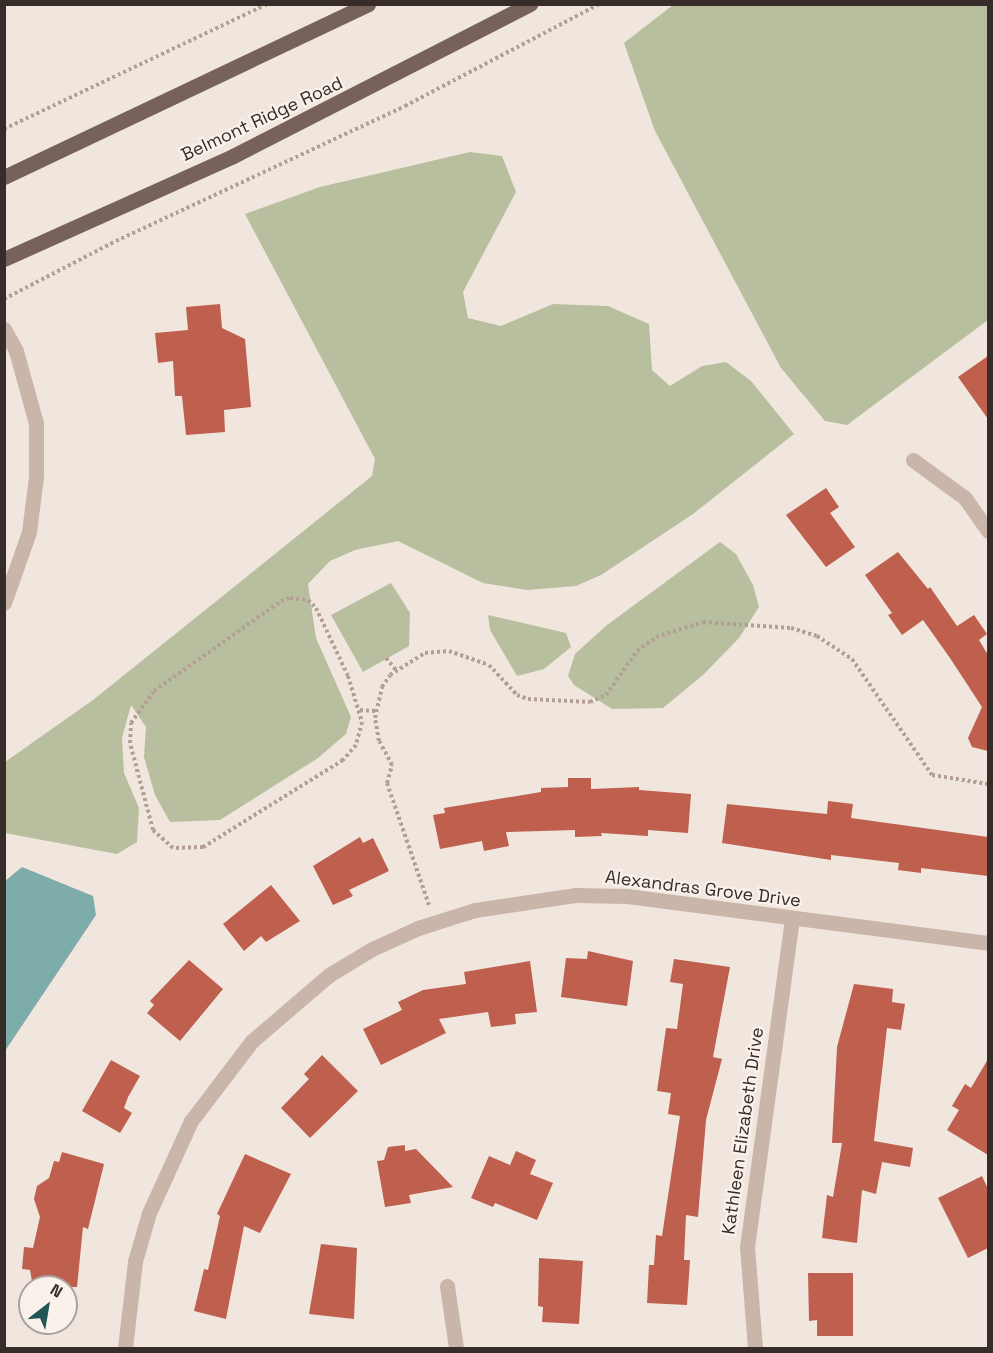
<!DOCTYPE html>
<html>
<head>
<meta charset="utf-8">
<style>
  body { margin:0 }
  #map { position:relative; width:993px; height:1353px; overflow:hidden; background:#f1e6de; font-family:"Space Grotesk",sans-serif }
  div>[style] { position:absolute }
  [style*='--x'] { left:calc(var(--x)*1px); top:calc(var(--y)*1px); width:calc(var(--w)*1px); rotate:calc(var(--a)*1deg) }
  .green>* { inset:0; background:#b7bf9e }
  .water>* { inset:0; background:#7eacaa }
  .building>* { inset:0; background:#bf5f4e }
  .path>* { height:4px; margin-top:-2px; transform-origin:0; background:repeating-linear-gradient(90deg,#b49f94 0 3px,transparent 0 6px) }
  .minor>* { height:15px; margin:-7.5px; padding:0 7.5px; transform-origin:7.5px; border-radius:7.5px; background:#c9b5aa }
  .primary>* { height:15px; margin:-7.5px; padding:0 7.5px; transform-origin:7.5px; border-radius:7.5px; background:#77625b }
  span { translate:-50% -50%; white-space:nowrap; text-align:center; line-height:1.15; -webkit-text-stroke:4.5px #f9f1ea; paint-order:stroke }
  .street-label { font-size:18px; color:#362c29 }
  .frame { position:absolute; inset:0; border:6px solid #362c29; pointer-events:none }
  .north { position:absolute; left:18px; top:1275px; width:60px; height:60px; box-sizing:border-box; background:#f9f1ea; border:2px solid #aba29d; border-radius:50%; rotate:31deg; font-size:16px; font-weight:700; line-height:24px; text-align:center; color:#362c29 }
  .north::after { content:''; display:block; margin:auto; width:21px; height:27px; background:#215654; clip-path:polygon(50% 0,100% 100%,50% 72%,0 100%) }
</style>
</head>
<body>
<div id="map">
  <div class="green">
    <div style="clip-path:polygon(673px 5px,988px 5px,988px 320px,847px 425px,825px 421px,781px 368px,655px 131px,624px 43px)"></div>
    <div style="clip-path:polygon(470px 152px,502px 156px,516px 192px,463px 292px,468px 318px,501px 326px,553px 304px,608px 306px,649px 324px,652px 370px,670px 386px,702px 366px,726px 362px,751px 381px,794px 434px,693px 514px,601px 575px,576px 586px,527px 590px,483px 583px,398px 541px,355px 550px,330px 561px,308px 584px,316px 638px,351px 717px,346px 734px,318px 758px,220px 820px,170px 822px,155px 795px,144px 757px,146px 727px,131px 705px,122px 738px,124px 773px,139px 808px,137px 842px,117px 854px,5px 833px,5px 762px,93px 700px,372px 476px,375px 459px,245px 214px,320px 187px)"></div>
    <div style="clip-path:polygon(720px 542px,736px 554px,753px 585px,759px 607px,739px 638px,703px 675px,663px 708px,612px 709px,574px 685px,568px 676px,575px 654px,607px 625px)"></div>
    <div style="clip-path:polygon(391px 583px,410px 613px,409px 646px,363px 672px,331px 615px)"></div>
    <div style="clip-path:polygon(488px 615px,566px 633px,571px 647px,544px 669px,517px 676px,490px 630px)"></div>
  </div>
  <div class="water">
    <div style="clip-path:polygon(22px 867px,93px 896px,96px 915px,5px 1051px,5px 881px)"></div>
  </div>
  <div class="building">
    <div style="clip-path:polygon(220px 304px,222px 328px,245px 339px,251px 407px,224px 410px,225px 432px,186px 435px,182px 396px,175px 396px,173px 361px,158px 363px,155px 333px,188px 330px,186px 307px)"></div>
    <div style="clip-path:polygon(988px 356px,988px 419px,958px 377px)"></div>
    <div style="clip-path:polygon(826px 488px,839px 507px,830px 513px,855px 547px,826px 567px,786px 515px)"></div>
    <div style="clip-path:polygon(898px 552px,928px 589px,930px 587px,957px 626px,974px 615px,987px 634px,979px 640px,988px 655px,988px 751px,972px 747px,968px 738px,982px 707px,950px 658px,923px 620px,902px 635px,888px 615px,892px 613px,865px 575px)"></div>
    <div style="clip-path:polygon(568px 778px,591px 778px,591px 789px,639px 787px,639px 790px,691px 794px,688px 833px,648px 830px,648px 836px,601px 833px,602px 836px,575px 837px,575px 830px,506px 832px,509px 846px,484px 851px,482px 841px,440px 849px,433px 815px,445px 813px,444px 808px,541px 792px,541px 788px,568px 787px)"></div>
    <div style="clip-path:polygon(828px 801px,853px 804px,851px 818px,988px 837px,988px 876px,921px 868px,921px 873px,898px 870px,899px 863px,831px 855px,831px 860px,722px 843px,727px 804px,827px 814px)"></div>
    <div style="clip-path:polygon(360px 837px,363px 843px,373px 838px,389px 871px,349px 890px,353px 896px,333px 905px,313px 866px)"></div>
    <div style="clip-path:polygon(271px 885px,300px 921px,266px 942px,261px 936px,244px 951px,223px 924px)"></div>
    <div style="clip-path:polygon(588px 951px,633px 961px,627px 1006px,561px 997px,566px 958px,587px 959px)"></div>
    <div style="clip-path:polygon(674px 959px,730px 967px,713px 1057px,722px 1059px,706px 1120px,698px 1217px,686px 1215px,684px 1260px,690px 1260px,687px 1305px,647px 1303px,649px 1265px,654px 1265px,656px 1235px,662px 1236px,680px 1116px,668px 1114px,671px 1093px,657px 1091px,666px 1028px,677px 1029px,683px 984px,670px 982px)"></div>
    <div style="clip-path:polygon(189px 960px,223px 989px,180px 1041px,147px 1013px,154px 1005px,150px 1001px)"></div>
    <div style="clip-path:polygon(530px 961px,537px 1012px,515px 1014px,516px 1024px,491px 1027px,488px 1012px,439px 1019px,446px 1033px,381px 1065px,363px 1029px,402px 1010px,398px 1002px,423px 990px,466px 984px,464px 972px)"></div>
    <div style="clip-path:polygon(854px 984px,893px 989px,892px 1002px,905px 1004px,901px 1030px,887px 1028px,874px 1141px,913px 1148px,910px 1167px,882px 1162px,876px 1194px,862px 1190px,857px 1243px,822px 1238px,827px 1195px,833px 1197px,842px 1143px,832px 1143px,837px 1047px)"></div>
    <div style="clip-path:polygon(322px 1055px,358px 1091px,310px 1138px,281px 1108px,309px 1079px,304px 1074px)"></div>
    <div style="clip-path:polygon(988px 1059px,988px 1155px,947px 1130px,959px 1110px,952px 1106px,965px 1084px,971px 1088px)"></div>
    <div style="clip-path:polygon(111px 1060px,140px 1076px,128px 1097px,124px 1108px,132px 1113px,120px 1133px,82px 1111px)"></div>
    <div style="clip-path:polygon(405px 1145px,405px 1151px,416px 1149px,453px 1187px,409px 1195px,411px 1203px,385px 1207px,377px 1161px,384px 1160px,388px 1147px)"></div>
    <div style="clip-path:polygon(516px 1151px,536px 1160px,530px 1174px,553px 1183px,537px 1220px,495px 1203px,493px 1207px,471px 1198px,489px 1156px,510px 1165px)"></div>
    <div style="clip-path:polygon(62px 1152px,104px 1164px,88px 1229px,83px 1227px,77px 1287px,33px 1287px,30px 1270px,22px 1269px,24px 1247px,33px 1248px,40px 1217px,34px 1199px,37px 1186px,49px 1178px,54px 1161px,59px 1162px)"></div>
    <div style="clip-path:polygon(245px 1154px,291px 1174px,260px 1233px,244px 1226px,226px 1319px,194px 1311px,204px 1269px,208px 1270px,220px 1216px,217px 1214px)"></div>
    <div style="clip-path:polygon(982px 1176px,988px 1189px,988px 1248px,968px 1258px,938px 1198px)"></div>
    <div style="clip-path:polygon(321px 1244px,357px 1248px,354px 1319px,309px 1314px)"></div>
    <div style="clip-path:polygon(539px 1258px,583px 1261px,579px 1324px,542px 1322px,543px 1307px,538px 1306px)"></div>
    <div style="clip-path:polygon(808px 1273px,853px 1273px,853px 1336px,817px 1336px,817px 1320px,809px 1321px)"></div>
  </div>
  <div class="path">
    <div style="--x:4;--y:129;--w:291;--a:-25.4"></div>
    <div style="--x:4;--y:299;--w:126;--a:-27.4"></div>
    <div style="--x:116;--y:241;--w:319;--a:-25"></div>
    <div style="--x:405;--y:106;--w:219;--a:-27.7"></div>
    <div style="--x:290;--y:598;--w:18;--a:6"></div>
    <div style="--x:308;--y:600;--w:11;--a:45"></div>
    <div style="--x:316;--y:608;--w:75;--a:64.8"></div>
    <div style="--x:348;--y:676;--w:48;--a:73.1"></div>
    <div style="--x:362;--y:722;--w:24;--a:105"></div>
    <div style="--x:356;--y:745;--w:20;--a:131"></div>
    <div style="--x:343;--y:760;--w:165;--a:148.1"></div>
    <div style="--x:203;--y:847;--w:30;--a:178"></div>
    <div style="--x:173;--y:848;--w:27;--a:-138"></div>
    <div style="--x:153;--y:830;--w:90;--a:-104.8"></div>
    <div style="--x:130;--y:743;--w:20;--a:-87"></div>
    <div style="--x:131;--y:723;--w:39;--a:-54"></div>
    <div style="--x:154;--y:691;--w:156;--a:-35.3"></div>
    <div style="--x:281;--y:601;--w:9;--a:-18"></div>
    <div style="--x:386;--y:658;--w:16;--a:50"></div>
    <div style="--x:360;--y:710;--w:16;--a:4"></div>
    <div style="--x:429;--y:905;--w:129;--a:-109"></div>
    <div style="--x:387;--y:783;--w:19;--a:-74"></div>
    <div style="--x:392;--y:765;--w:27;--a:-118"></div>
    <div style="--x:379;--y:741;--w:23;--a:-100"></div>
    <div style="--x:375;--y:718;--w:32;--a:-77"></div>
    <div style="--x:382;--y:687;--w:14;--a:-56"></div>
    <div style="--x:390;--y:675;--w:41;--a:-32.2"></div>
    <div style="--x:425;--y:653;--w:24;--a:-5"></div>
    <div style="--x:449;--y:651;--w:42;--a:19.3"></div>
    <div style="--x:489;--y:665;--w:41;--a:47"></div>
    <div style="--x:517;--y:695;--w:12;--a:20"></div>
    <div style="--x:528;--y:699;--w:62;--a:2.8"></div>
    <div style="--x:590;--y:702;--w:17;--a:-24"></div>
    <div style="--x:606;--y:695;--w:54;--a:-54.8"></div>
    <div style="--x:637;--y:651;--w:24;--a:-36"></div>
    <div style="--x:656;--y:637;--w:49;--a:-17.7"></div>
    <div style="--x:703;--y:622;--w:88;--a:3.9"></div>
    <div style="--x:791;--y:628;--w:27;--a:17"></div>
    <div style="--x:817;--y:636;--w:42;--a:33.3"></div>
    <div style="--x:852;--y:659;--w:141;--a:55.4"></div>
    <div style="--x:932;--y:775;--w:57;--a:9.1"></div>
  </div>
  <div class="minor">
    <div style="--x:4;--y:329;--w:25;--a:61"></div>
    <div style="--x:16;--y:351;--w:75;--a:74.5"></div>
    <div style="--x:36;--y:423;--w:54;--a:90"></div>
    <div style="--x:36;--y:477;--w:55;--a:97.3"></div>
    <div style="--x:29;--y:532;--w:75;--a:109.4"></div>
    <div style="--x:913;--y:460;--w:64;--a:36.2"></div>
    <div style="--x:965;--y:498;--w:40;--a:55.1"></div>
    <div style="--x:447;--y:1286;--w:63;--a:81.7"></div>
    <div style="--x:125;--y:1348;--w:88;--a:-83.4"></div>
    <div style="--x:135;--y:1261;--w:50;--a:-73.7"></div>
    <div style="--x:149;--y:1213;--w:101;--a:-65.5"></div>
    <div style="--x:191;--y:1121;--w:101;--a:-52.7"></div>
    <div style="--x:252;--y:1041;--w:101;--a:-40.6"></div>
    <div style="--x:329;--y:975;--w:50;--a:-31.2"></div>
    <div style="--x:372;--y:949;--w:51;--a:-24.5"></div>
    <div style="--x:418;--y:928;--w:60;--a:-17.5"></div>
    <div style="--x:475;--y:910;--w:101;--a:-8.5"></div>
    <div style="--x:575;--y:895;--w:52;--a:1.1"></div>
    <div style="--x:627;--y:896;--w:364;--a:7.4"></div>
    <div style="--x:755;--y:1348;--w:101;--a:-94.5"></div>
    <div style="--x:747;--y:1247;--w:331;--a:-82.2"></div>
  </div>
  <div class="primary">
    <div style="--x:4;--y:177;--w:403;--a:-25.4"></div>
    <div style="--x:4;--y:259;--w:251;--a:-24.2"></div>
    <div style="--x:233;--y:156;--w:334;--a:-27.1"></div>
  </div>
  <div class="street-label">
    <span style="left:262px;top:119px;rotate:-25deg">Belmont Ridge Road</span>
    <span style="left:703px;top:889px;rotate:7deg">Alexandras Grove Drive</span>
    <span style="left:743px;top:1131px;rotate:-82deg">Kathleen Elizabeth Drive</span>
  </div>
  <div class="frame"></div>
  <div class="north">N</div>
</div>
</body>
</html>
